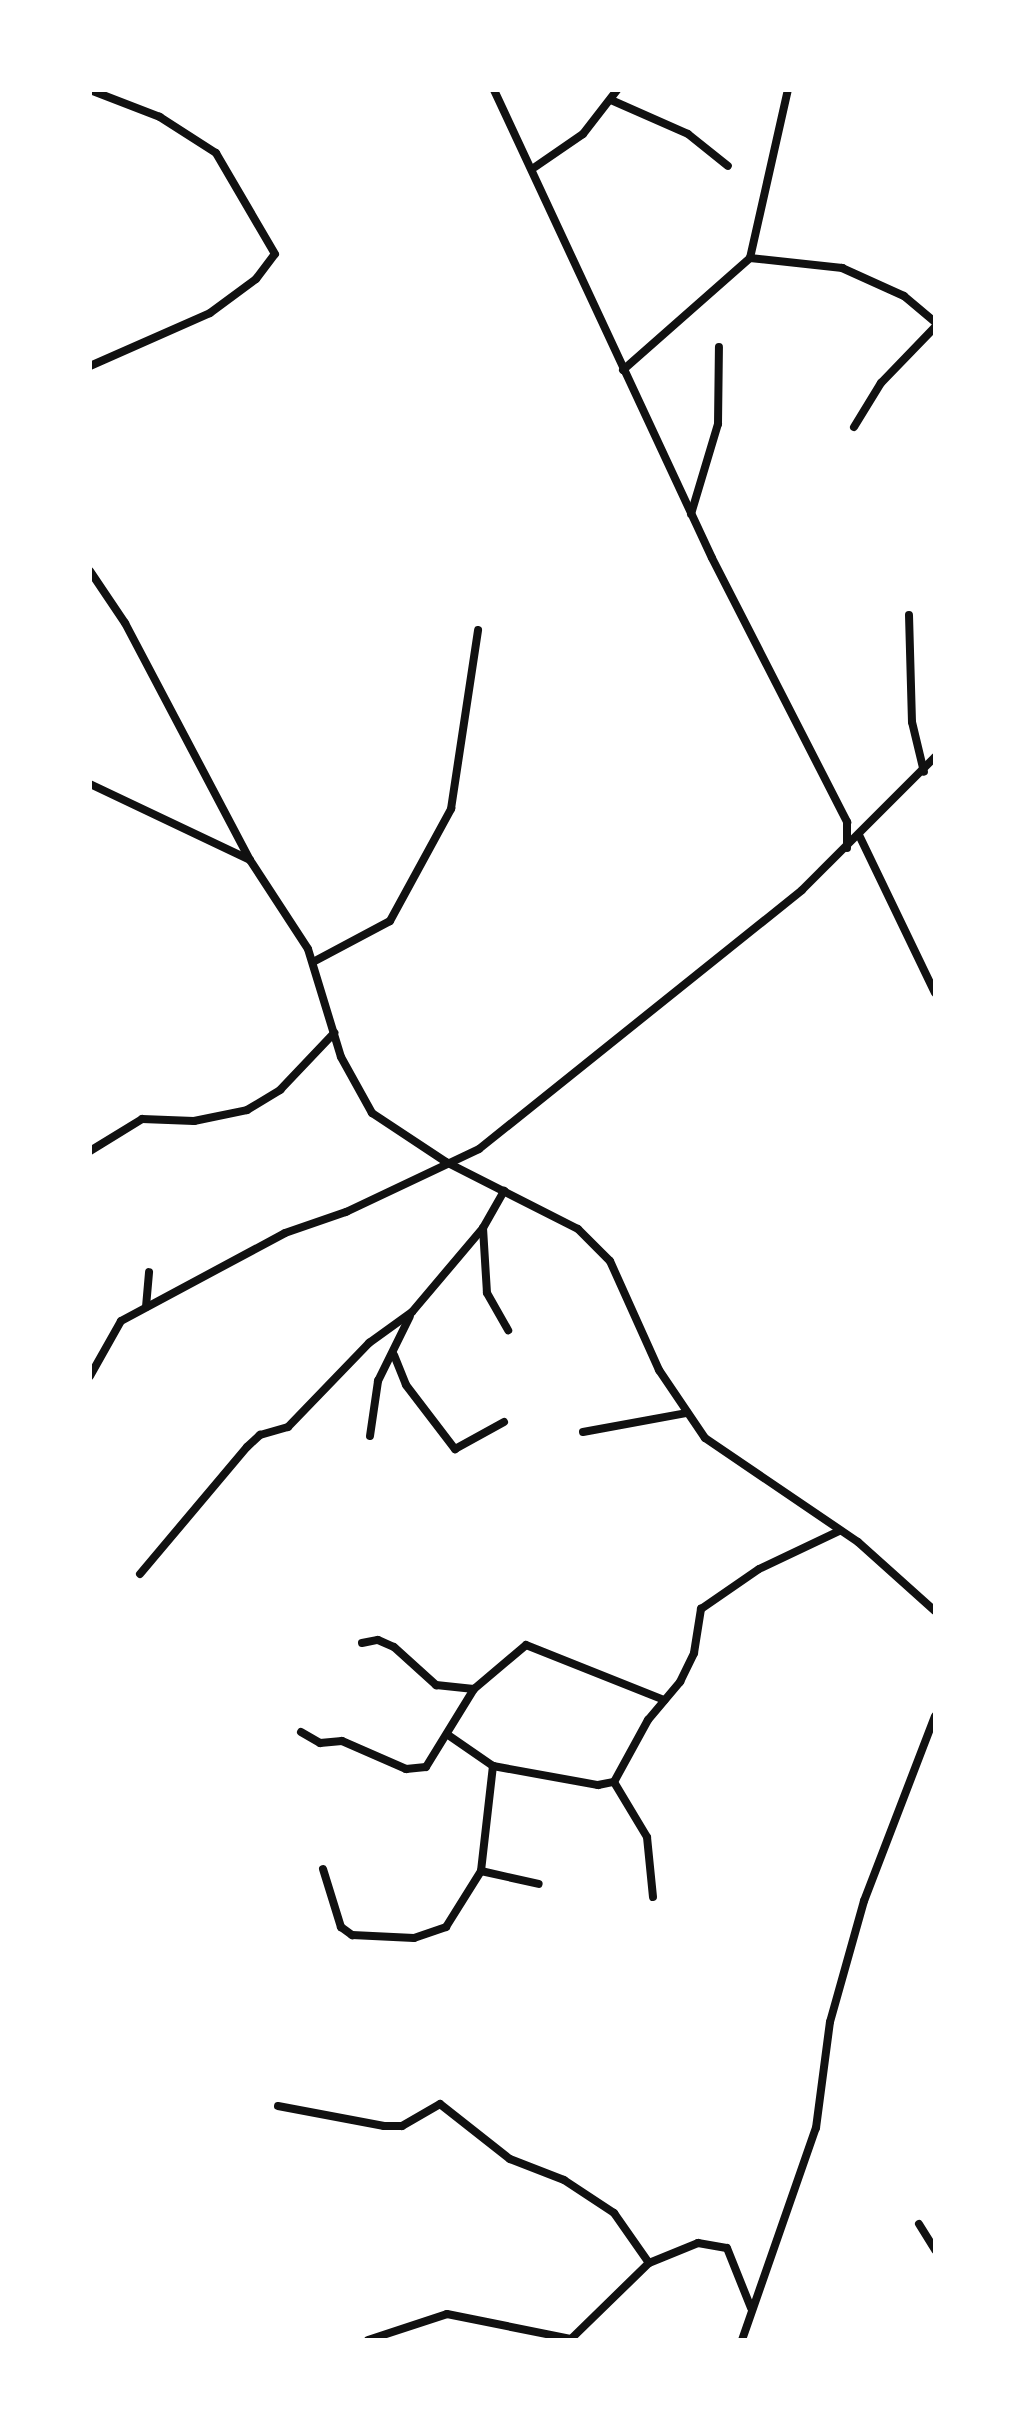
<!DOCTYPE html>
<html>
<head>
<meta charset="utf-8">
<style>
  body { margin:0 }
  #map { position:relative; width:1025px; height:2430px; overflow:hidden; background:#fff; font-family:Rubik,sans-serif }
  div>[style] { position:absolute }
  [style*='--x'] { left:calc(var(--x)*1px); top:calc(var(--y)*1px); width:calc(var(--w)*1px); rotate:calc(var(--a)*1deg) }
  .minor>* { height:8px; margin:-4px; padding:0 4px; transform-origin:4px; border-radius:4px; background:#111 }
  span { translate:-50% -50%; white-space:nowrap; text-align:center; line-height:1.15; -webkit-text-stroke:8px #fff; paint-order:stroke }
  .frame { position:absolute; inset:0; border:92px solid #fff; pointer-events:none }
</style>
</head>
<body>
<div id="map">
  <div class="minor">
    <div style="--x:494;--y:90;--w:516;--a:65.02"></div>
    <div style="--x:712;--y:558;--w:297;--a:62.9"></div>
    <div style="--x:847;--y:822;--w:26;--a:90"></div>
    <div style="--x:611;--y:100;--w:84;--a:23.8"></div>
    <div style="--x:688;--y:134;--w:51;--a:38.7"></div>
    <div style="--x:535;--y:167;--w:58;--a:-34.5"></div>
    <div style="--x:583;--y:134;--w:56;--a:-52.3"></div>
    <div style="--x:750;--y:258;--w:93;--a:6.2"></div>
    <div style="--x:842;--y:268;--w:68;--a:24.3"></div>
    <div style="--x:904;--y:296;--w:40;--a:40"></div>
    <div style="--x:90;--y:366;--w:131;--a:-23.8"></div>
    <div style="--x:210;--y:313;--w:57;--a:-36.5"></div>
    <div style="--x:256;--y:279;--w:31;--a:-53"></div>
    <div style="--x:275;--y:254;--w:117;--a:-120.3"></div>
    <div style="--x:216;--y:153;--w:67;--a:-147.3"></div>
    <div style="--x:160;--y:117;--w:75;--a:-158.9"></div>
    <div style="--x:623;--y:370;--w:169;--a:-41.4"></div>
    <div style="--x:750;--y:258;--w:172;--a:-77.3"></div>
    <div style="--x:854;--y:427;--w:52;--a:-58.5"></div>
    <div style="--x:881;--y:383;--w:78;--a:-46"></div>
    <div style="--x:691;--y:514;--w:94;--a:-73.3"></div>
    <div style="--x:718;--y:424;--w:77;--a:-89.3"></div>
    <div style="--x:90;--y:571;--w:63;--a:56.1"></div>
    <div style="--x:125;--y:623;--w:268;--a:62.2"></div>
    <div style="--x:250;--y:860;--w:106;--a:56.9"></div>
    <div style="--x:308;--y:949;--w:113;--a:73"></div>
    <div style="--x:341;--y:1057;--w:64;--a:61"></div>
    <div style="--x:372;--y:1113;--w:89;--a:33.5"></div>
    <div style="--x:446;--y:1162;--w:148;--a:26.9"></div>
    <div style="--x:578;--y:1229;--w:45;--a:45"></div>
    <div style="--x:610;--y:1261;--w:120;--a:65.8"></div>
    <div style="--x:659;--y:1370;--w:82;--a:55.9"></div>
    <div style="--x:705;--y:1438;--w:185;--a:34.2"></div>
    <div style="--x:858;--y:1542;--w:103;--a:41.9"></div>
    <div style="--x:909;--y:615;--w:107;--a:88.4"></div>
    <div style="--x:912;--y:722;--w:51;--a:76.5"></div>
    <div style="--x:90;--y:784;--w:177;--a:25.4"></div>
    <div style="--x:859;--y:835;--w:175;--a:64.3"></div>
    <div style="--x:313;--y:962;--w:87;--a:-28"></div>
    <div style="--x:390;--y:921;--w:128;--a:-61.4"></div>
    <div style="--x:451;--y:809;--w:181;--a:-81.4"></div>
    <div style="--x:90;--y:1151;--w:61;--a:-31.6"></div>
    <div style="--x:142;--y:1119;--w:52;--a:2.2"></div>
    <div style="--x:194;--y:1121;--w:54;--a:-11.7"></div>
    <div style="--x:247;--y:1110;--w:39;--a:-31"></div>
    <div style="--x:280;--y:1090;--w:79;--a:-46.5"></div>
    <div style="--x:483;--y:1228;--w:65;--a:86.5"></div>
    <div style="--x:487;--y:1293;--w:43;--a:60.4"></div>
    <div style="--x:146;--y:1307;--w:35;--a:-85"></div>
    <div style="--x:394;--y:1355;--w:32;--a:68"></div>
    <div style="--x:406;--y:1385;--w:81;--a:52.6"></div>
    <div style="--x:455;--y:1449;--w:56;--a:-28.9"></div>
    <div style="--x:90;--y:1376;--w:63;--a:-60.6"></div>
    <div style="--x:121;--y:1321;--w:186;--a:-28.2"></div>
    <div style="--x:285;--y:1233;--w:65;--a:-19"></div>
    <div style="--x:346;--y:1212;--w:147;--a:-25.3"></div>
    <div style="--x:479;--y:1149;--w:414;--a:-38.7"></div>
    <div style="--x:802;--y:890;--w:188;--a:-45"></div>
    <div style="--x:583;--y:1432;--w:106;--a:-10.4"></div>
    <div style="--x:370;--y:1436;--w:56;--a:-81.7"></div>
    <div style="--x:378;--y:1381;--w:72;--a:-63.8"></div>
    <div style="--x:140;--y:1574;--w:166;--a:-49.9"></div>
    <div style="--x:247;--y:1447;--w:18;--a:-43"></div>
    <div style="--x:260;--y:1435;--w:29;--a:-16"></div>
    <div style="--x:288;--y:1427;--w:117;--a:-46"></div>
    <div style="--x:369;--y:1343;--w:53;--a:-35.8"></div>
    <div style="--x:412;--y:1312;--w:110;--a:-49.8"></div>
    <div style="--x:483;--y:1228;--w:43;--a:-60.4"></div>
    <div style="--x:362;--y:1643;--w:16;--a:-11"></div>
    <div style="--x:378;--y:1640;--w:17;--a:24"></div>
    <div style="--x:394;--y:1647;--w:57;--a:42.1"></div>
    <div style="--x:436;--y:1685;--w:38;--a:6"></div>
    <div style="--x:301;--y:1732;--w:22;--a:30"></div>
    <div style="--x:320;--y:1743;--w:22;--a:-5"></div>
    <div style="--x:342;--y:1741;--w:70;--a:23.6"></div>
    <div style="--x:406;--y:1769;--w:20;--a:-6"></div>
    <div style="--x:426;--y:1767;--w:92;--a:-58.4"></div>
    <div style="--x:474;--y:1689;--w:68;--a:-40.2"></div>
    <div style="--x:526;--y:1645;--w:149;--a:21.7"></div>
    <div style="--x:493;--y:1766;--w:107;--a:10.3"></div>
    <div style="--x:598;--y:1785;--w:16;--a:-11"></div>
    <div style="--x:323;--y:1869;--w:61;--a:72.8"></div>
    <div style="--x:341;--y:1927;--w:14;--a:36"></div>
    <div style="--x:352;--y:1935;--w:62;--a:2.8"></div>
    <div style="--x:414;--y:1938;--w:34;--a:-19"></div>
    <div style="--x:446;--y:1927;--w:66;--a:-58"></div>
    <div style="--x:481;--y:1871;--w:106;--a:-83.5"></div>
    <div style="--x:493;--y:1766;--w:55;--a:-145.4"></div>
    <div style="--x:481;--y:1871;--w:59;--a:12.6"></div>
    <div style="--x:653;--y:1897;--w:60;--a:-95.7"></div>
    <div style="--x:647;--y:1837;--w:64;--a:-121"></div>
    <div style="--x:614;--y:1782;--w:71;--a:-61.3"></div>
    <div style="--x:648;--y:1720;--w:50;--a:-49.9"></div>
    <div style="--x:680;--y:1682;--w:32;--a:-64"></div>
    <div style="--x:694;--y:1653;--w:45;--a:-81"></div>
    <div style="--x:701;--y:1609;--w:70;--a:-34.6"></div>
    <div style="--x:759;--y:1569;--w:89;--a:-25.4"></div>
    <div style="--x:278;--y:2106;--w:108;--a:10.7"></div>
    <div style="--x:384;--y:2126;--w:18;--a:0"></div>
    <div style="--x:402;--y:2126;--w:44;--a:-30.1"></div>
    <div style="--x:440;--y:2104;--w:89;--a:38.2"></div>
    <div style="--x:510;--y:2159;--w:58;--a:21.3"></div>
    <div style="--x:564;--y:2180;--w:60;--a:33.4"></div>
    <div style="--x:614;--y:2213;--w:61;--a:55"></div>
    <div style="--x:919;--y:2224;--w:31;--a:58"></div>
    <div style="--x:368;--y:2340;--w:83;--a:-18.2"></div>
    <div style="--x:447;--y:2314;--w:126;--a:11.4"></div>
    <div style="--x:571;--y:2339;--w:109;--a:-44.3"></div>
    <div style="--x:649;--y:2263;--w:53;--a:-22.2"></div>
    <div style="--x:698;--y:2243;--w:29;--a:10"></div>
    <div style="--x:727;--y:2248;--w:65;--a:68.2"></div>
    <div style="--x:742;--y:2340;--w:225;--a:-70.8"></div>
    <div style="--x:816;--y:2128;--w:107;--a:-82.5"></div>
    <div style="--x:830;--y:2022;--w:126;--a:-74.3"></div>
    <div style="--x:864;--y:1901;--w:198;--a:-69"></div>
  </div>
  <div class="frame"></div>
</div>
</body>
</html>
